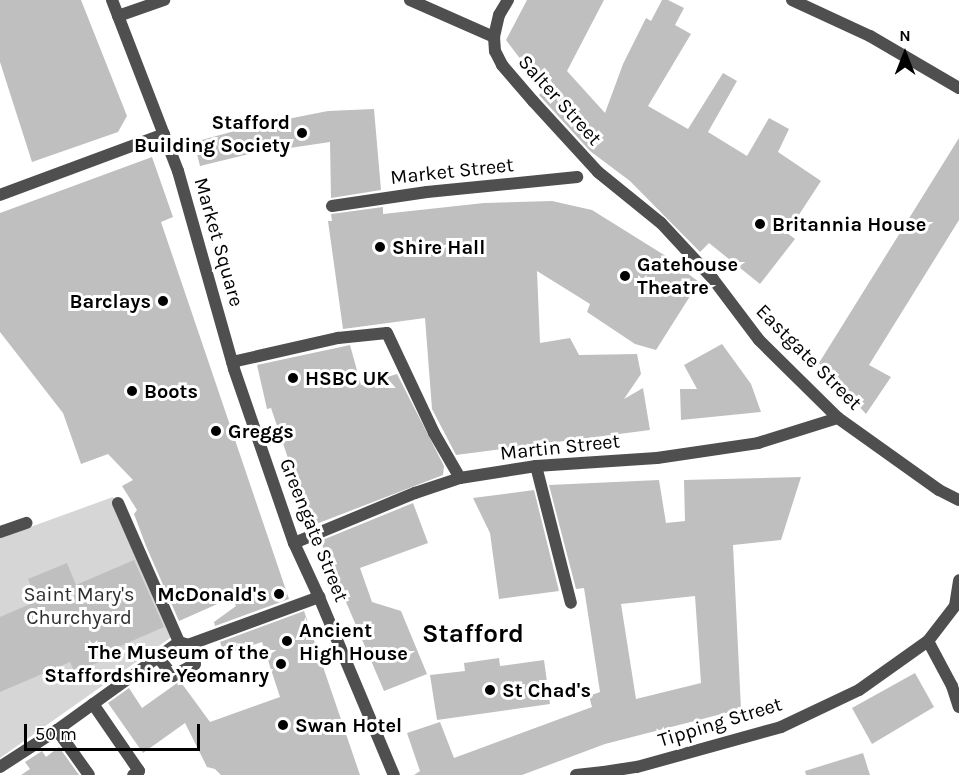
<!DOCTYPE html>
<html>
<head>
<meta charset="utf-8">
<style>
  body { margin:0 }
  #map { position:relative; width:959px; height:775px; overflow:hidden; background:#fff; font-family:Karla,sans-serif }
  div>[style] { position:absolute }
  [style*='--x'] { left:calc(var(--x)*1px); top:calc(var(--y)*1px); width:calc(var(--w)*1px); rotate:calc(var(--a)*1deg) }
  .green>* { inset:0; background:#d6d6d6 }
  .building>* { inset:0; background:#bfbfbf }
  .pedestrian>* { height:12px; margin:-6px; padding:0 6px; transform-origin:6px; border-radius:6px; background:#4f4f4f }
  .minor>* { height:12px; margin:-6px; padding:0 6px; transform-origin:6px; border-radius:6px; background:#4f4f4f }
  .dots>* { width:16px; height:16px; translate:-50% -50%; box-sizing:border-box; border:3px solid #fff; border-radius:50% }
  span { translate:-50% -50%; white-space:nowrap; text-align:center; line-height:1.15; -webkit-text-stroke:6px #fff; paint-order:stroke }
  .street-label { font-size:20px; color:#000 }
  .poi-label { font-size:20px; color:#000; font-weight:700 }
  .right { translate:-100% -50%; text-align:right }
  .left { translate:0 -50%; text-align:left }
  .park-label { font-size:20px; color:#2d2d2d }
  .district-label { font-size:26px; color:#000; font-weight:700 }
  .north { position:absolute; left:875px; top:24px; width:60px; height:60px; -webkit-text-stroke:4px #fff; paint-order:stroke; rotate:0deg; font-size:16px; font-weight:700; line-height:24px; text-align:center; color:#000 }
  .north::after { content:''; display:block; margin:auto; width:21px; height:27px; background:#000; clip-path:polygon(50% 0,100% 100%,50% 72%,0 100%) }
  .scale { position:absolute; left:24px; top:724px; width:176px; height:27px; box-sizing:border-box; border:3px solid #000; border-top:0; padding-left:8px; font-size:18px; line-height:21px; white-space:nowrap; color:#000; -webkit-text-stroke:4px #fff; paint-order:stroke }
</style>
</head>
<body>
<div id="map">
  <div class="green">
    <div style="clip-path:polygon(113px 497px,180px 631px,0 758px,0 538px)"></div>
  </div>
  <div class="building">
    <div style="clip-path:polygon(0 0,81px 0,127px 116px,118px 132px,32px 162px,0 62px)"></div>
    <div style="clip-path:polygon(527px 0,604px 0,567px 71px,605px 113px,623px 64px,646px 18px,651px 21px,662px 0,668px 0,684px 8px,675px 25px,691px 34px,648px 106px,688px 129px,723px 73px,737px 81px,708px 132px,747px 156px,769px 118px,789px 129px,778px 152px,821px 181px,787px 233px,795px 239px,760px 284px,709px 243px,700px 252px,630px 181px,590px 151px,539px 95px,544px 90px,506px 40px)"></div>
    <div style="clip-path:polygon(374px 109px,381px 190px,331px 198px,330px 142px,249px 154px,200px 166px,194px 142px,257px 125px,328px 111px)"></div>
    <div style="clip-path:polygon(959px 138px,959px 220px,869px 365px,891px 377px,866px 414px,819px 363px)"></div>
    <div style="clip-path:polygon(152px 157px,173px 217px,161px 222px,289px 599px,215px 626px,214px 622px,236px 606px,231px 598px,179px 621px,146px 546px,134px 514px,137px 510px,122px 486px,133px 480px,108px 454px,81px 464px,63px 413px,0 332px,0 213px)"></div>
    <div style="clip-path:polygon(552px 201px,592px 210px,685px 268px,683px 270px,699px 282px,656px 350px,635px 344px,587px 312px,590px 304px,537px 271px,540px 343px,570px 338px,579px 355px,637px 354px,641px 374px,624px 399px,643px 388px,650px 430px,456px 455px,432px 409px,425px 318px,343px 329px,328px 221px,332px 221px,331px 214px,383px 207px,383px 214px,484px 203px)"></div>
    <div style="clip-path:polygon(722px 344px,751px 384px,761px 412px,681px 420px,680px 389px,697px 389px,684px 365px)"></div>
    <div style="clip-path:polygon(350px 345px,361px 385px,397px 374px,444px 466px,443px 475px,311px 526px,271px 408px,267px 409px,257px 365px)"></div>
    <div style="clip-path:polygon(evenodd,801px 477px,781px 540px,733px 545px,741px 709px,605px 744px,522px 775px,414px 775px,420px 771px,407px 733px,440px 722px,454px 758px,592px 707px,589px 696px,600px 692px,584px 588px,576px 589px,549px 485px,659px 480px,666px 523px,685px 521px,684px 480px,801px 477px,695px 596px,701px 683px,636px 699px,621px 604px,695px 596px)"></div>
    <div style="clip-path:polygon(534px 490px,559px 591px,499px 599px,490px 533px,473px 498px)"></div>
    <div style="clip-path:polygon(413px 503px,428px 543px,360px 568px,372px 602px,401px 611px,427px 674px,384px 691px,320px 541px)"></div>
    <div style="clip-path:polygon(134px 560px,164px 627px,100px 655px,103px 660px,75px 673px,70px 662px,0 692px,0 617px,37px 601px,28px 579px,67px 563px,76px 585px)"></div>
    <div style="clip-path:polygon(304px 611px,360px 775px,221px 775px,215px 769px,207px 767px,185px 723px,143px 753px,108px 703px,129px 688px,142px 708px,180px 681px,210px 722px,280px 697px,262px 642px,225px 655px,220px 642px)"></div>
    <div style="clip-path:polygon(499px 658px,500px 666px,544px 660px,550px 704px,437px 720px,430px 675px,465px 671px,464px 663px)"></div>
    <div style="clip-path:polygon(915px 673px,934px 707px,872px 744px,852px 708px)"></div>
    <div style="clip-path:polygon(59px 747px,79px 775px,21px 775px,30px 769px,25px 762px,42px 751px,46px 757px)"></div>
    <div style="clip-path:polygon(863px 753px,870px 775px,806px 775px,805px 771px)"></div>
  </div>
  <div class="pedestrian">
    <div style="--x:112;--y:0;--w:183;--a:68.9"></div>
    <div style="--x:178;--y:171;--w:206;--a:74.2"></div>
    <div style="--x:234;--y:369;--w:184;--a:71"></div>
    <div style="--x:294;--y:543;--w:60;--a:65.2"></div>
    <div style="--x:319;--y:597;--w:193;--a:67.2"></div>
    <div style="--x:118;--y:16;--w:49;--a:-19.2"></div>
    <div style="--x:0;--y:195;--w:175;--a:-20.4"></div>
    <div style="--x:332;--y:206;--w:96;--a:-8.4"></div>
    <div style="--x:427;--y:192;--w:151;--a:-5.7"></div>
    <div style="--x:232;--y:362;--w:109;--a:-12.8"></div>
    <div style="--x:338;--y:338;--w:49;--a:-5.8"></div>
    <div style="--x:387;--y:333;--w:110;--a:64.8"></div>
    <div style="--x:434;--y:433;--w:52;--a:60"></div>
    <div style="--x:536;--y:466;--w:141;--a:75.7"></div>
    <div style="--x:118;--y:503;--w:152;--a:66.3"></div>
    <div style="--x:0;--y:532;--w:28;--a:-19"></div>
    <div style="--x:294;--y:543;--w:131;--a:-22.5"></div>
    <div style="--x:415;--y:493;--w:47;--a:-18.4"></div>
    <div style="--x:460;--y:478;--w:77;--a:-9"></div>
    <div style="--x:536;--y:466;--w:121;--a:-3.8"></div>
    <div style="--x:657;--y:458;--w:102;--a:-8.4"></div>
    <div style="--x:758;--y:443;--w:84;--a:-17.4"></div>
    <div style="--x:179;--y:642;--w:9;--a:18"></div>
    <div style="--x:188;--y:645;--w:140;--a:-20.1"></div>
    <div style="--x:158;--y:657;--w:24;--a:52"></div>
    <div style="--x:173;--y:676;--w:25;--a:-29"></div>
    <div style="--x:195;--y:664;--w:20;--a:-110"></div>
    <div style="--x:93;--y:704;--w:81;--a:55.5"></div>
    <div style="--x:139;--y:771;--w:7;--a:146"></div>
    <div style="--x:57;--y:730;--w:55;--a:54.6"></div>
    <div style="--x:0;--y:767;--w:68;--a:-33"></div>
    <div style="--x:57;--y:730;--w:150;--a:-35.8"></div>
    <div style="--x:576;--y:775;--w:28;--a:-6"></div>
  </div>
  <div class="minor">
    <div style="--x:410;--y:0;--w:92;--a:23.8"></div>
    <div style="--x:508;--y:0;--w:17;--a:121"></div>
    <div style="--x:499;--y:15;--w:23;--a:103"></div>
    <div style="--x:494;--y:37;--w:14;--a:86"></div>
    <div style="--x:495;--y:51;--w:16;--a:63"></div>
    <div style="--x:502;--y:65;--w:48;--a:49.3"></div>
    <div style="--x:533;--y:101;--w:96;--a:47.5"></div>
    <div style="--x:598;--y:172;--w:81;--a:39"></div>
    <div style="--x:661;--y:223;--w:76;--a:47.1"></div>
    <div style="--x:713;--y:279;--w:76;--a:53"></div>
    <div style="--x:759;--y:340;--w:111;--a:44.6"></div>
    <div style="--x:838;--y:418;--w:124;--a:35.5"></div>
    <div style="--x:939;--y:490;--w:22;--a:27"></div>
    <div style="--x:792;--y:0;--w:86;--a:24.8"></div>
    <div style="--x:870;--y:36;--w:103;--a:30.3"></div>
    <div style="--x:928;--y:641;--w:51;--a:61.9"></div>
    <div style="--x:952;--y:686;--w:22;--a:72"></div>
    <div style="--x:604;--y:775;--w:3;--a:-90"></div>
    <div style="--x:604;--y:772;--w:33;--a:-9"></div>
    <div style="--x:637;--y:767;--w:149;--a:-15.5"></div>
    <div style="--x:781;--y:727;--w:86;--a:-25.4"></div>
    <div style="--x:859;--y:690;--w:85;--a:-35.4"></div>
    <div style="--x:928;--y:641;--w:44;--a:-52.4"></div>
    <div style="--x:955;--y:606;--w:26;--a:-81"></div>
  </div>
  <div class="dots">
    <div style="left:302px;top:133px;background:#000"></div>
    <div style="left:760px;top:224px;background:#000"></div>
    <div style="left:380px;top:247px;background:#000"></div>
    <div style="left:625px;top:276px;background:#000"></div>
    <div style="left:163px;top:301px;background:#000"></div>
    <div style="left:293px;top:378px;background:#000"></div>
    <div style="left:132px;top:391px;background:#000"></div>
    <div style="left:216px;top:431px;background:#000"></div>
    <div style="left:279px;top:594px;background:#000"></div>
    <div style="left:287px;top:641px;background:#000"></div>
    <div style="left:281px;top:664px;background:#000"></div>
    <div style="left:490px;top:690px;background:#000"></div>
    <div style="left:283px;top:725px;background:#000"></div>
  </div>
  <div class="street-label">
    <span style="left:560px;top:100px;rotate:48deg">Salter Street</span>
    <span style="left:452px;top:171px;rotate:-6deg">Market Street</span>
    <span style="left:219px;top:242px;rotate:74deg">Market Square</span>
    <span style="left:809px;top:357px;rotate:45deg">Eastgate Street</span>
    <span style="left:560px;top:447px;rotate:-6deg">Martin Street</span>
    <span style="left:314px;top:530px;rotate:68deg">Greengate Street</span>
    <span style="left:720px;top:722px;rotate:-17deg">Tipping Street</span>
  </div>
  <div class="poi-label">
    <span class="right" style="left:290px;top:134px">Stafford<br>Building Society</span>
    <span class="left" style="left:772px;top:224px">Britannia House</span>
    <span class="left" style="left:392px;top:247px">Shire Hall</span>
    <span class="left" style="left:637px;top:276px">Gatehouse<br>Theatre</span>
    <span class="right" style="left:151px;top:301px">Barclays</span>
    <span class="left" style="left:305px;top:378px">HSBC UK</span>
    <span class="left" style="left:144px;top:391px">Boots</span>
    <span class="left" style="left:228px;top:431px">Greggs</span>
    <span class="right" style="left:267px;top:594px">McDonald's</span>
    <span class="left" style="left:299px;top:642px">Ancient<br>High House</span>
    <span class="right" style="left:269px;top:664px">The Museum of the<br>Staffordshire Yeomanry</span>
    <span class="left" style="left:502px;top:690px">St Chad's</span>
    <span class="left" style="left:295px;top:725px">Swan Hotel</span>
  </div>
  <div class="park-label">
    <span style="left:79px;top:606px">Saint Mary's<br>Churchyard</span>
  </div>
  <div class="district-label">
    <span style="left:473px;top:634px">Stafford</span>
  </div>
  <div class="north">N</div>
  <div class="scale">50 m</div>
</div>
</body>
</html>
